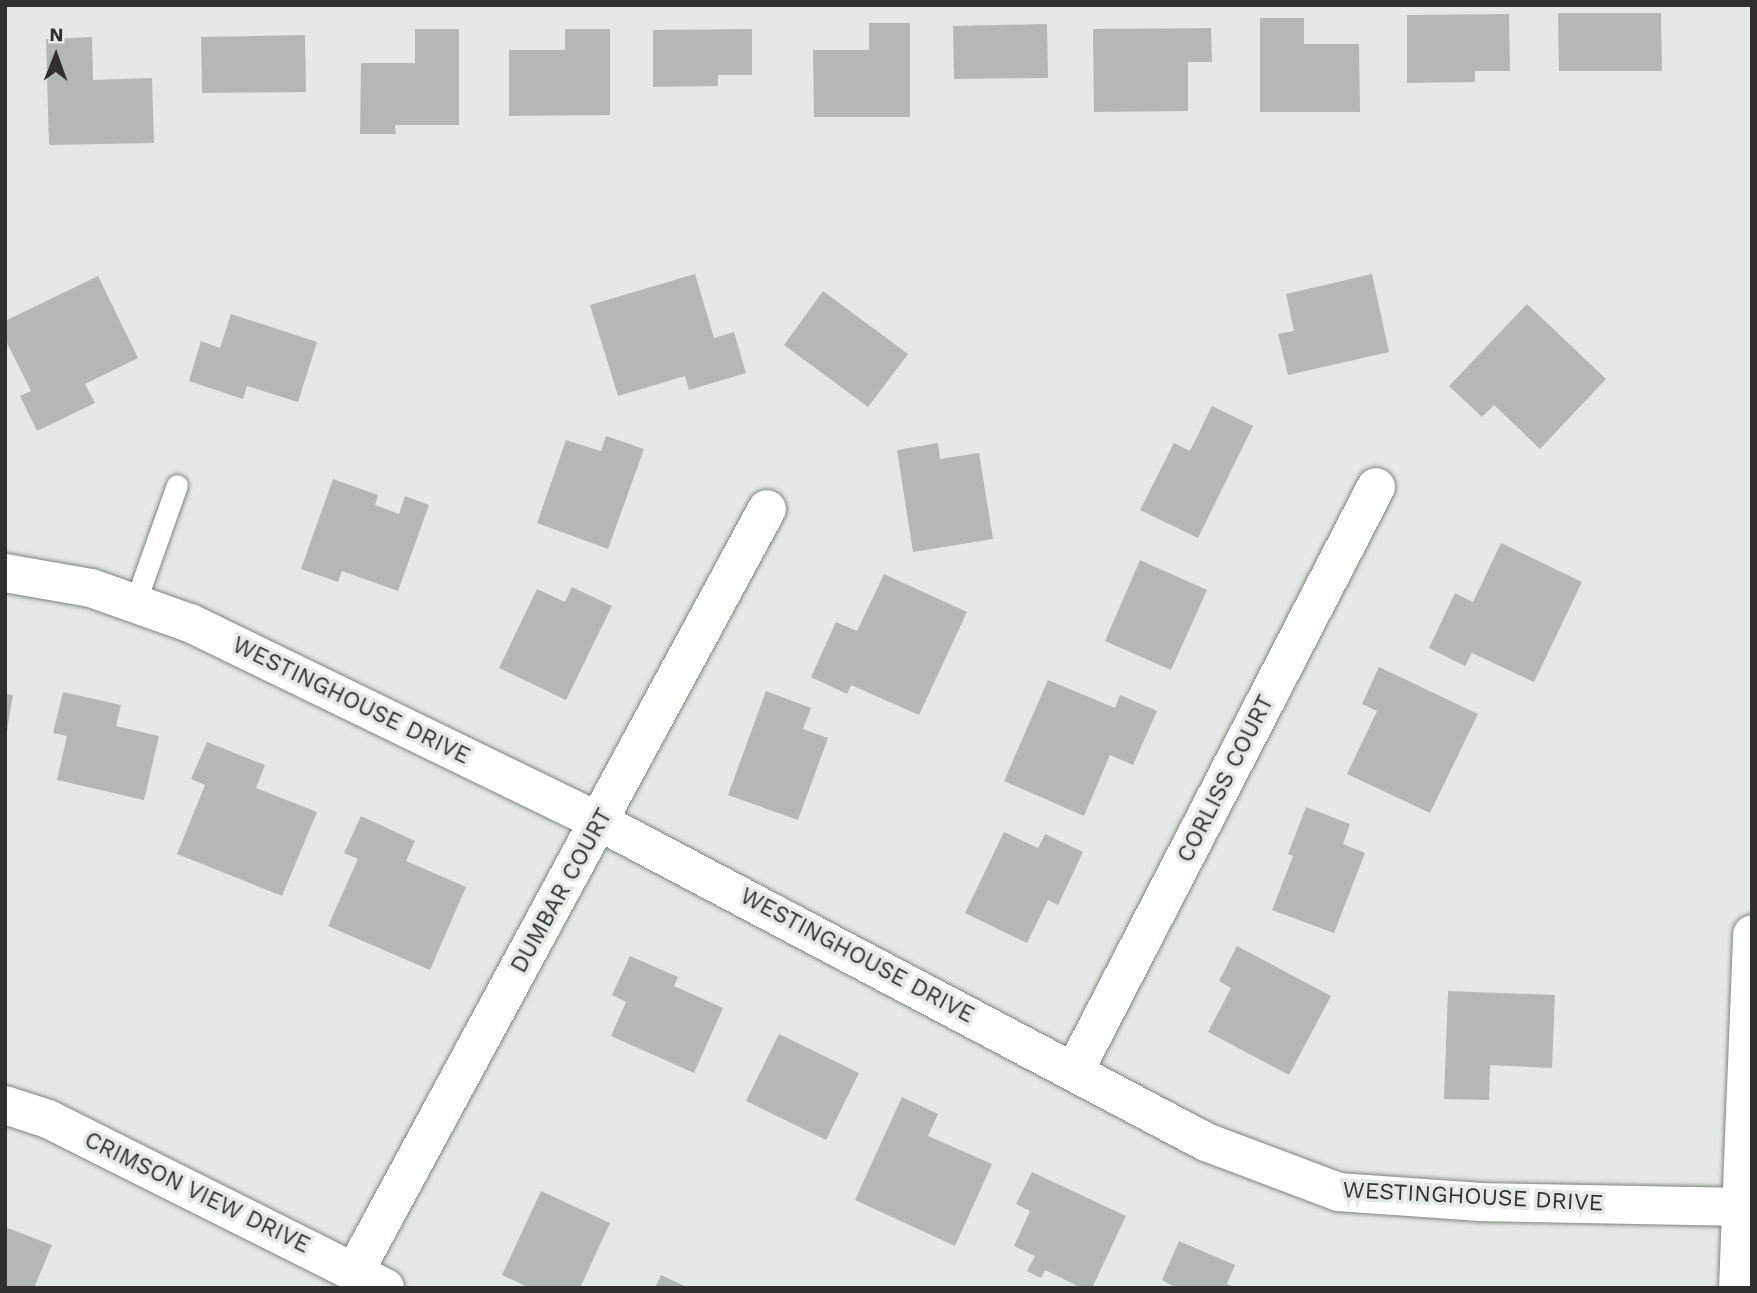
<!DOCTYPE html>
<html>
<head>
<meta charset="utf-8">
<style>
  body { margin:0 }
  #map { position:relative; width:1757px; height:1293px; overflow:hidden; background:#e5e9e5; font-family:"Work Sans",sans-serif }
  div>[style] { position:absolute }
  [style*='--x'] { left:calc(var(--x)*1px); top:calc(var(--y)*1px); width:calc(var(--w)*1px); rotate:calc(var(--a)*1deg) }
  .building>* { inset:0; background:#b4b8b4 }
  .roads { filter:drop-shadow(0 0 2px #818580) drop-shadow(0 0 2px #818580) }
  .lane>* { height:21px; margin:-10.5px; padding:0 10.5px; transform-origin:10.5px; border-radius:10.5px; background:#fff }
  .street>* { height:38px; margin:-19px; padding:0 19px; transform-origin:19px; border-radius:19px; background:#fff }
  .secondary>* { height:38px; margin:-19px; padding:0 19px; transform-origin:19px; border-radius:19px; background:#fff }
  span { translate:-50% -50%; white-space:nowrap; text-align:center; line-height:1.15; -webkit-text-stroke:7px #e5e9e5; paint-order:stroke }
  .street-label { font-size:23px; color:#2f302e }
  .frame { position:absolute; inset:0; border:7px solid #2f302e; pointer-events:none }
  .north { position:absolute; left:21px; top:21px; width:70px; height:70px; -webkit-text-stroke:5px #e5e9e5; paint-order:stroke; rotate:1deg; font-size:19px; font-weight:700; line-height:28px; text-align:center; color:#2f302e }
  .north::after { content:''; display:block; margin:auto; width:24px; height:32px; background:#2f302e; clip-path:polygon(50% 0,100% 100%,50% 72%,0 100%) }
</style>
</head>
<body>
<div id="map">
  <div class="building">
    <div style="clip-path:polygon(1558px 13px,1661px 13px,1662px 71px,1559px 71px)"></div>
    <div style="clip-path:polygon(1509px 14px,1510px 71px,1475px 71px,1475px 82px,1407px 83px,1407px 15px)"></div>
    <div style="clip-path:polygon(1260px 18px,1304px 18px,1304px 44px,1359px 44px,1360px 112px,1260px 112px)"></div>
    <div style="clip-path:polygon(869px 23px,910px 23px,910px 117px,814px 117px,813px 50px,869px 50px)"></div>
    <div style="clip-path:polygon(1047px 24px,1048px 78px,954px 79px,953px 26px)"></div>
    <div style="clip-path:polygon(1211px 28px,1212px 62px,1188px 62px,1188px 111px,1094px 112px,1093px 29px)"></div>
    <div style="clip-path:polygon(415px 29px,459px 29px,459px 125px,395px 125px,396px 134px,360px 134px,361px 63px,415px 63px)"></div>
    <div style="clip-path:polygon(565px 29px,610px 29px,610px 115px,509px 116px,509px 50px,565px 50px)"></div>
    <div style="clip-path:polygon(752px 29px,752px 75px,718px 75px,718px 86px,653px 87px,653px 30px)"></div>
    <div style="clip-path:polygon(305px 35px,306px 92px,202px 93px,201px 37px)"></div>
    <div style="clip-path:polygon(92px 37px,93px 80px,152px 78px,154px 143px,49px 145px,46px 39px)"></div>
    <div style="clip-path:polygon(695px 274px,714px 338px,734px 332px,746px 373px,689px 390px,685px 376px,618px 396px,590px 305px)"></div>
    <div style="clip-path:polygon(1372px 274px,1389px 352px,1288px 375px,1278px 334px,1294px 331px,1286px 294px)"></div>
    <div style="clip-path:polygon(98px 276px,138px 358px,85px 384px,95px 403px,37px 431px,20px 396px,31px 391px,5px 339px,5px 321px)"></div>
    <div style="clip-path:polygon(823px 291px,908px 354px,868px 407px,784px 345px)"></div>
    <div style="clip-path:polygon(1527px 304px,1606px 379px,1540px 449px,1494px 405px,1482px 417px,1449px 386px)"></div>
    <div style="clip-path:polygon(231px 314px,317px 342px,298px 402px,247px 386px,243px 399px,189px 381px,201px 341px,220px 348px)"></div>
    <div style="clip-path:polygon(1212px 406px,1253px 426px,1198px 538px,1140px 510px,1174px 443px,1190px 451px)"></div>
    <div style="clip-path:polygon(606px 436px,644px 449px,608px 549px,537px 523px,566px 440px,601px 451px)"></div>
    <div style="clip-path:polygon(938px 443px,940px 459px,979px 453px,993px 539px,913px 552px,897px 450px)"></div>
    <div style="clip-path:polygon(333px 479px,378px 495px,375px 505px,399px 514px,405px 496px,429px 505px,398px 591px,342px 571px,338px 582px,301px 569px)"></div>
    <div style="clip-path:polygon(1501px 543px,1582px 582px,1534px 682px,1472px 653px,1465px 666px,1429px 648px,1455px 593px,1473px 602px)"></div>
    <div style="clip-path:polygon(1140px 560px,1207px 590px,1171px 670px,1105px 641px)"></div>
    <div style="clip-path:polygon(884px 574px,967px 612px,919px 715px,851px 685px,847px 694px,811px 677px,836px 622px,857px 631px)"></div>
    <div style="clip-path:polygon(572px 587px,612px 606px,566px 700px,499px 668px,537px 589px,565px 602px)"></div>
    <div style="clip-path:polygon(1379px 667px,1478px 714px,1430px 813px,1347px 774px,1377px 711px,1362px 704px)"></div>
    <div style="clip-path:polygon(1048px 680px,1115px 708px,1120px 695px,1157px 711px,1133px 765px,1110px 755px,1084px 816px,1004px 781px)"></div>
    <div style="clip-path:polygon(766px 691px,811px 708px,803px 729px,828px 738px,798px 820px,728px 795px)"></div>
    <div style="clip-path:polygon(63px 692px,121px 705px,116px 726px,159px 736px,144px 800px,57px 780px,67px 736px,53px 733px)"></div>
    <div style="clip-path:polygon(5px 694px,13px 695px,7px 730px,5px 730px)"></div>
    <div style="clip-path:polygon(207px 742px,265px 765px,256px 788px,317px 812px,282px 896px,177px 854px,205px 785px,191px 779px)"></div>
    <div style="clip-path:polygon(1306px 807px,1350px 824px,1343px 844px,1365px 853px,1334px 933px,1272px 910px,1293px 856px,1288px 854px)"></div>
    <div style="clip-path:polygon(361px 816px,415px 841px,406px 861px,466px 887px,430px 970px,328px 926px,358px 859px,344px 853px)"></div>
    <div style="clip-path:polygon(1004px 832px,1038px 848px,1045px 834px,1083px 852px,1058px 905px,1048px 900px,1027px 943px,965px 913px)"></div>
    <div style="clip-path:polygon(1237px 946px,1331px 996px,1289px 1075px,1208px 1032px,1231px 988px,1219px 981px)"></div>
    <div style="clip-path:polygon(630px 956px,678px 977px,674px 986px,723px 1008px,694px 1073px,611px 1036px,626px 1002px,612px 995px)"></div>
    <div style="clip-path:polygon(1448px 991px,1555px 995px,1552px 1068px,1490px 1065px,1489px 1100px,1444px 1099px)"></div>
    <div style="clip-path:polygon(779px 1034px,859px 1073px,826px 1140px,746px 1101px)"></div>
    <div style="clip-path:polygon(902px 1097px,938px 1114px,928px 1136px,992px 1164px,955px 1246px,855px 1200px)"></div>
    <div style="clip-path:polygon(1032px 1172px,1126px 1216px,1092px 1288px,1082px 1288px,1045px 1270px,1041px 1278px,1027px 1271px,1035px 1256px,1014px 1246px,1030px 1211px,1016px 1204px)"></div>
    <div style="clip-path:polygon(541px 1191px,610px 1223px,580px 1288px,530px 1288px,502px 1275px)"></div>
    <div style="clip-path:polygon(5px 1227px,52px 1245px,34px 1288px,5px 1288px)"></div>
    <div style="clip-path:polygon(1179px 1241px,1235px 1265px,1227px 1284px,1237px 1288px,1177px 1288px,1162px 1280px)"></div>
    <div style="clip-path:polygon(661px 1275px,689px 1288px,655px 1288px)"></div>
  </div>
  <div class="roads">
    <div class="lane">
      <div style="--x:135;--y:603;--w:125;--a:-70.4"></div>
    </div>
    <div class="street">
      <div style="--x:5;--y:573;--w:87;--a:9.9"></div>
      <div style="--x:91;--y:588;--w:105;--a:19.5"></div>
      <div style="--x:190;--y:623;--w:456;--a:25.9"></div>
      <div style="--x:600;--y:822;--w:685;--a:27.84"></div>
      <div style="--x:1206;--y:1142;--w:141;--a:20.7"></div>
      <div style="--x:1338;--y:1192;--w:143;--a:4"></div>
      <div style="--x:1481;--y:1202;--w:258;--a:1.1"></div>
      <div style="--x:1075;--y:1070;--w:656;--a:-62.69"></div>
      <div style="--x:5;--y:1105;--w:45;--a:18"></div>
      <div style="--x:48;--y:1119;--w:377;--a:26.6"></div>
      <div style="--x:355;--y:1271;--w:866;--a:-61.6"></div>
    </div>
    <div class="secondary">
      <div style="--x:1738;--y:1288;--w:354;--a:-87.7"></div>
    </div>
  </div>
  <div class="street-label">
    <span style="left:351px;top:701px;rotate:26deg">WESTINGHOUSE DRIVE</span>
    <span style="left:1226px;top:779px;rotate:-63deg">CORLISS COURT</span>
    <span style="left:562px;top:891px;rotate:-61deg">DUMBAR COURT</span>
    <span style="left:857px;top:956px;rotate:28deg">WESTINGHOUSE DRIVE</span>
    <span style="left:197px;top:1193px;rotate:26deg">CRIMSON VIEW DRIVE</span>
    <span style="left:1473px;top:1197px;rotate:3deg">WESTINGHOUSE DRIVE</span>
  </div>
  <div class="frame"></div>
  <div class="north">N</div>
</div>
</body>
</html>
